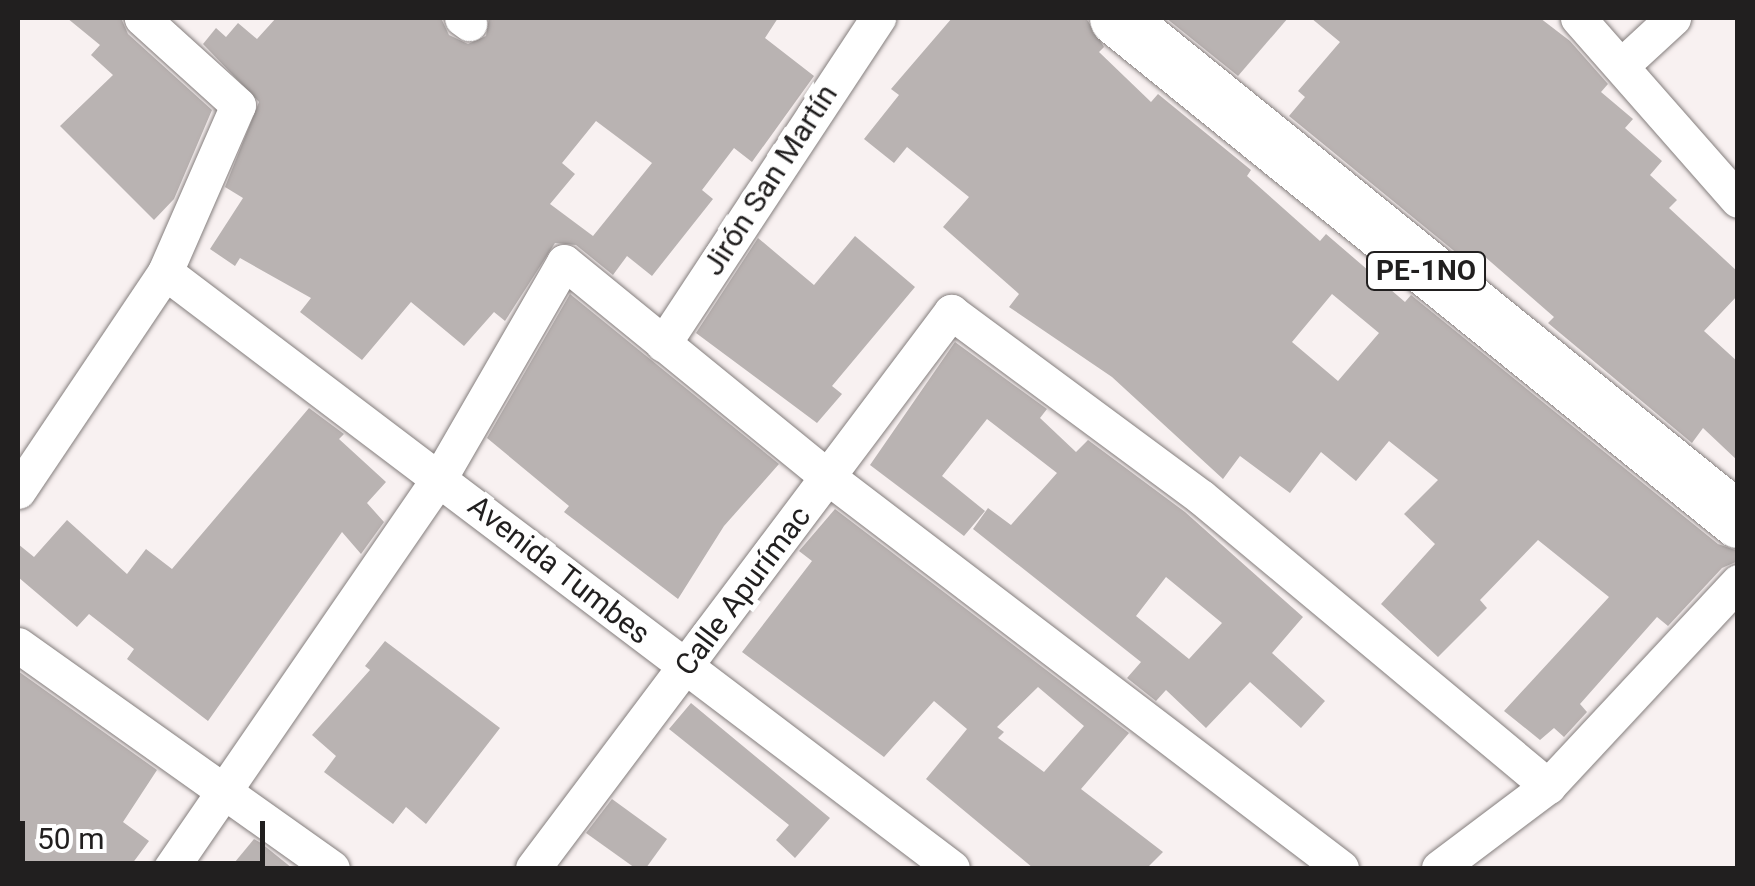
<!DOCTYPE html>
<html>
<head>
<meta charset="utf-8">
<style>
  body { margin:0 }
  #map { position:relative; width:1755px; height:886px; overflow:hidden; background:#f8f1f1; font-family:Roboto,sans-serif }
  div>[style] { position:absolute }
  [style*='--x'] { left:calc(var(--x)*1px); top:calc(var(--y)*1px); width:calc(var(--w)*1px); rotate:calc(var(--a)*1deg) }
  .building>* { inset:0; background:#b9b3b2 }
  .roads { filter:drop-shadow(0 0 2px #847e7d) drop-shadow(0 0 2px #847e7d) }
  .street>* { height:35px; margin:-17.5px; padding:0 17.5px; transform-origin:17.5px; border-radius:17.5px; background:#fff }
  .primary>* { height:55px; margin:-27.5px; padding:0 27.5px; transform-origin:27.5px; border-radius:27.5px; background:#fff }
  span { translate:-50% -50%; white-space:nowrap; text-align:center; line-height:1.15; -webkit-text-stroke:10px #fff; paint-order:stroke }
  .shield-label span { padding:2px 8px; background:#fff; border:2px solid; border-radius:8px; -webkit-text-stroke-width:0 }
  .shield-label { font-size:28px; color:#211f1f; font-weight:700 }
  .street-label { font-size:30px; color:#211f1f }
  .frame { position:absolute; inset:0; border:20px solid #211f1f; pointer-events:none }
  .scale { position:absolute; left:20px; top:821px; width:245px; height:45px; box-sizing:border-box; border:5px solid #211f1f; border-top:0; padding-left:12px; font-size:30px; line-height:35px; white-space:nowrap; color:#211f1f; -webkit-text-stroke:8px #fff; paint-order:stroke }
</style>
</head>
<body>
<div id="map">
  <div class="building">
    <div style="clip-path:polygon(67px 18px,121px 18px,128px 34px,212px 110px,174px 199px,154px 220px,60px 126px,113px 75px,91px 55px,100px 45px)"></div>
    <div style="clip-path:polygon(evenodd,276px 18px,441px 18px,449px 35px,468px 44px,486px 36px,489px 18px,778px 18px,765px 38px,814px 76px,752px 162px,734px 148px,702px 190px,713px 199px,652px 276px,627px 256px,613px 275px,576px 245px,555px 243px,505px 321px,494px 312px,464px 346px,411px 302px,362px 360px,300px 312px,311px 298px,240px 258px,235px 266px,210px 249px,243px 198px,225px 187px,259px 102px,203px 44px,216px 28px,226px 37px,238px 23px,257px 39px,276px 18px,596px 121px,652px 163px,593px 236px,550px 204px,575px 174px,562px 163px,596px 121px)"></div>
    <div style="clip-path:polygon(evenodd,952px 18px,1086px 18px,1104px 47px,1099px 52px,1151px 102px,1158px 94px,1251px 170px,1247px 176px,1320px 241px,1326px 234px,1405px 302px,1411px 295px,1718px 544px,1738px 551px,1738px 561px,1722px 568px,1668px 626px,1657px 617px,1580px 704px,1587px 712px,1564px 737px,1554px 728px,1540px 740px,1504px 711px,1609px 597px,1538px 540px,1480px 600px,1487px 608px,1438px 657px,1381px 604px,1435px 544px,1404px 514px,1438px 480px,1389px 441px,1356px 481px,1321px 452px,1290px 493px,1240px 456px,1223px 479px,1112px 377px,1009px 307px,1019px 294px,943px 227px,969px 197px,907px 147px,894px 163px,864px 139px,899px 95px,891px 89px,952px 18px,1332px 294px,1379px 333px,1338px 381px,1292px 342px,1332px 294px)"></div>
    <div style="clip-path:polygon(1166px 18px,1288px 18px,1238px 76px)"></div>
    <div style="clip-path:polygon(1311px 18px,1540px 18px,1570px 41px,1608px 84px,1601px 92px,1633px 119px,1625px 128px,1662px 161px,1650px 175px,1677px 200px,1669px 208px,1738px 272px,1738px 295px,1704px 331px,1738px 362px,1738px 461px,1703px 428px,1692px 443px,1548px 323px,1554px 317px,1484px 256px,1475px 268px,1289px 116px,1305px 97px,1298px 91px,1340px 42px)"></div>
    <div style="clip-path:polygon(855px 236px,915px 287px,832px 386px,842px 394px,817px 423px,696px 333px,758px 238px,814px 285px)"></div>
    <div style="clip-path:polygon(570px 294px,779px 464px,724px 526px,678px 599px,564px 512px,569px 506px,487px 438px)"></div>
    <div style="clip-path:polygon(evenodd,955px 342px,1047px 409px,1040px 418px,1076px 452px,1088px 440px,1185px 512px,1303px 617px,1272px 653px,1325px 701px,1301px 728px,1250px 682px,1206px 728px,1166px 690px,1156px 701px,1127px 678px,1141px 662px,973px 529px,988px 508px,1011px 525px,1057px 473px,987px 419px,942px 476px,985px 511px,964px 536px,870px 465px,955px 342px,1166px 577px,1222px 623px,1189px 659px,1136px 616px,1166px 577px)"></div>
    <div style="clip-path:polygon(309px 408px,344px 434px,339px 439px,386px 482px,367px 503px,384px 522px,361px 554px,342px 532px,208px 721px,127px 659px,134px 649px,89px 614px,77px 627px,18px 577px,18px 544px,34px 557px,67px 520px,127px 574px,146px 549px,172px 569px)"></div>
    <div style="clip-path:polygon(evenodd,835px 509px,1129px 733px,1081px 789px,1163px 852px,1147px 868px,1033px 868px,926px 779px,967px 729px,934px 701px,884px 757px,742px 652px,812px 561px,799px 551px,835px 509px,1038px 687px,1084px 726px,1044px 772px,998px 738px,1004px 732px,997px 727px,1038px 687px)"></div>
    <div style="clip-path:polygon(385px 641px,500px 728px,426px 824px,406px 807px,393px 824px,324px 772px,336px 756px,312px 735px,370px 670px,365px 666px)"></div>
    <div style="clip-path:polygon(18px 671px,157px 770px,123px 822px,149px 841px,129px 868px,18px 868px)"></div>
    <div style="clip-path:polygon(691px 703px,830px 818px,795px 858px,776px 840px,789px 825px,669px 729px)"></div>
    <div style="clip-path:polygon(612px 799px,667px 839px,646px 868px,635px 868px,586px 833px)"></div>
    <div style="clip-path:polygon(254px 839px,261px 843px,292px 868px,230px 868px)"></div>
  </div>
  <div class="roads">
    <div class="street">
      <div style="--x:462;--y:18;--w:9;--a:36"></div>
      <div style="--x:1578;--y:18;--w:242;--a:48.7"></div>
      <div style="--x:1621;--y:66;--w:71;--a:-42.7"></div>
      <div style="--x:165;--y:272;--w:987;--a:37.14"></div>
      <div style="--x:663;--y:344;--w:391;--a:-56.6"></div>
      <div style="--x:18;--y:491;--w:264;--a:-56.1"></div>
      <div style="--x:165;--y:272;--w:182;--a:-66.4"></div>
      <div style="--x:238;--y:105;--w:130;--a:-137.8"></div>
      <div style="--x:18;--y:645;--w:385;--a:35.4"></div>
      <div style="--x:171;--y:868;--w:475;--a:-55.5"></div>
      <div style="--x:440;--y:477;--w:248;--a:-60"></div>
      <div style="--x:564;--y:262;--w:340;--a:39.2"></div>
      <div style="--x:828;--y:477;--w:645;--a:37.31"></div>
      <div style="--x:533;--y:868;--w:696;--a:-53.06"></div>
      <div style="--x:951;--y:312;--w:311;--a:36.5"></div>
      <div style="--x:1201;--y:497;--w:452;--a:39.8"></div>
      <div style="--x:1439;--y:868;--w:136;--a:-37"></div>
      <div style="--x:1548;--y:786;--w:279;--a:-47"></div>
    </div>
    <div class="primary">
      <div style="--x:1117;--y:18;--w:799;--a:38.95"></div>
    </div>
  </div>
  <div class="shield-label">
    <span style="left:1426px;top:271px">PE-1NO</span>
  </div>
  <div class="street-label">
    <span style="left:770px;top:180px;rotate:-57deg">Jirón San Martín</span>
    <span style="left:559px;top:570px;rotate:38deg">Avenida Tumbes</span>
    <span style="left:743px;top:591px;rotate:-53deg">Calle Apurímac</span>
  </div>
  <div class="frame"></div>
  <div class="scale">50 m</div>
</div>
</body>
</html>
